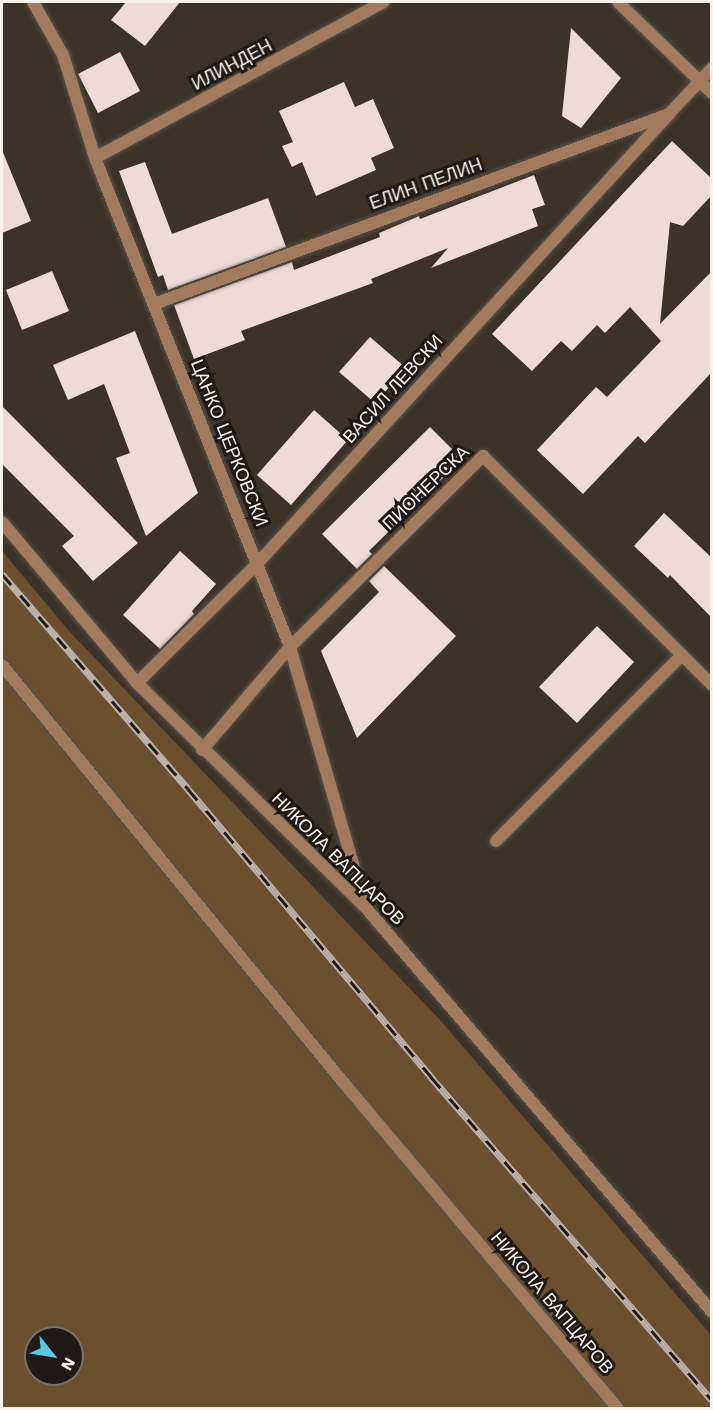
<!DOCTYPE html>
<html>
<head>
<meta charset="utf-8">
<style>
  body { margin:0 }
  #map { position:relative; width:713px; height:1410px; overflow:hidden; background:#3b3228; font-family:"Work Sans",sans-serif }
  div>[style] { position:absolute }
  [style*='--x'] { left:calc(var(--x)*1px); top:calc(var(--y)*1px); width:calc(var(--w)*1px); rotate:calc(var(--a)*1deg) }
  .green>* { inset:0; background:#6c4f2f }
  .building>* { inset:0; background:#eedbd7 }
  .roads { filter:drop-shadow(0 0 2px #595147) drop-shadow(0 0 2px #595147) }
  .minor>* { height:12px; margin:-6px; padding:0 6px; transform-origin:6px; border-radius:6px; background:#a27a5e }
  .tertiary>* { height:12px; margin:-6px; padding:0 6px; transform-origin:6px; border-radius:6px; background:#a27a5e }
  .rail>* { height:7px; margin-top:-3.5px; transform-origin:0; background:repeating-linear-gradient(90deg,#1f1a16 0 14px,#b9b2aa 0 28px); box-sizing:border-box; border-block:2px solid #b9b2aa }
  span { translate:-50% -50%; white-space:nowrap; text-align:center; line-height:1.15; -webkit-text-stroke:6px #1f1a16; paint-order:stroke }
  .street-label { font-size:18px; color:#f9f3ec }
  .frame { position:absolute; inset:0; border:3px solid #f9f3ec; pointer-events:none }
  .north { position:absolute; left:24px; top:1326px; width:60px; height:60px; box-sizing:border-box; background:#1f1a16; border:2px solid #76716c; border-radius:50%; rotate:120deg; font-size:16px; font-weight:700; line-height:24px; text-align:center; color:#f9f3ec }
  .north::after { content:''; display:block; margin:auto; width:21px; height:27px; background:#58c9e3; clip-path:polygon(50% 0,100% 100%,50% 72%,0 100%) }
</style>
</head>
<body>
<div id="map">
  <div class="green">
    <div style="clip-path:polygon(evenodd,2px 551px,69px 631px,440px 1020px,711px 1335px,711px 1408px,2px 1408px,2px 551px,36px 1338px,72px 1338px,72px 1374px,36px 1374px,36px 1338px)"></div>
  </div>
  <div class="building">
    <div style="clip-path:polygon(126px 2px,180px 2px,145px 46px,111px 20px)"></div>
    <div style="clip-path:polygon(571px 28px,621px 78px,581px 128px,562px 116px)"></div>
    <div style="clip-path:polygon(120px 52px,140px 91px,98px 113px,78px 74px)"></div>
    <div style="clip-path:polygon(344px 82px,355px 107px,373px 99px,394px 148px,371px 158px,376px 170px,316px 196px,302px 162px,292px 167px,282px 146px,293px 142px,279px 111px)"></div>
    <div style="clip-path:polygon(672px 141px,711px 178px,711px 196px,683px 226px,670px 222px,660px 324px,711px 272px,711px 373px,645px 443px,638px 436px,583px 494px,537px 450px,596px 387px,607px 397px,661px 341px,630px 307px,605px 333px,597px 325px,572px 351px,561px 341px,532px 371px,492px 334px)"></div>
    <div style="clip-path:polygon(2px 150px,31px 221px,2px 233px)"></div>
    <div style="clip-path:polygon(145px 162px,172px 234px,268px 198px,286px 247px,168px 290px,163px 275px,158px 277px,119px 171px)"></div>
    <div style="clip-path:polygon(534px 175px,545px 205px,532px 209px,538px 226px,431px 268px,448px 248px,371px 279px,373px 283px,241px 331px,245px 340px,194px 359px,174px 305px,292px 262px,294px 270px,380px 237px,379px 233px,419px 216px,420px 219px)"></div>
    <div style="clip-path:polygon(52px 271px,69px 311px,22px 330px,6px 290px)"></div>
    <div style="clip-path:polygon(135px 331px,198px 493px,146px 536px,116px 458px,130px 453px,104px 384px,68px 400px,53px 365px)"></div>
    <div style="clip-path:polygon(370px 337px,406px 368px,375px 403px,339px 372px)"></div>
    <div style="clip-path:polygon(2px 406px,138px 543px,93px 581px,62px 546px,74px 536px,2px 464px)"></div>
    <div style="clip-path:polygon(314px 410px,348px 440px,291px 505px,257px 475px)"></div>
    <div style="clip-path:polygon(430px 427px,462px 459px,369px 551px,372px 554px,357px 569px,322px 534px)"></div>
    <div style="clip-path:polygon(664px 513px,711px 557px,711px 617px,670px 575px,668px 578px,634px 546px)"></div>
    <div style="clip-path:polygon(180px 551px,216px 584px,192px 611px,194px 614px,160px 649px,123px 615px)"></div>
    <div style="clip-path:polygon(384px 566px,456px 636px,357px 738px,321px 651px,379px 592px,369px 581px)"></div>
    <div style="clip-path:polygon(597px 626px,634px 662px,577px 723px,539px 687px)"></div>
  </div>
  <div class="roads">
    <div class="minor">
      <div style="--x:33;--y:2;--w:61;--a:60.5"></div>
      <div style="--x:63;--y:55;--w:108;--a:72.7"></div>
      <div style="--x:95;--y:158;--w:526;--a:68.26"></div>
      <div style="--x:290;--y:647;--w:269;--a:73.8"></div>
      <div style="--x:95;--y:158;--w:328;--a:-28.4"></div>
      <div style="--x:154;--y:304;--w:549;--a:-20.25"></div>
      <div style="--x:669;--y:114;--w:63;--a:-46.9"></div>
      <div style="--x:2;--y:522;--w:210;--a:50"></div>
      <div style="--x:137;--y:683;--w:321;--a:44.5"></div>
      <div style="--x:366;--y:908;--w:532;--a:49.42"></div>
      <div style="--x:137;--y:683;--w:169;--a:-44.8"></div>
      <div style="--x:257;--y:564;--w:610;--a:-47.52"></div>
      <div style="--x:202;--y:750;--w:135;--a:-49.5"></div>
      <div style="--x:290;--y:647;--w:272;--a:-44.7"></div>
      <div style="--x:483;--y:456;--w:324;--a:45"></div>
      <div style="--x:496;--y:841;--w:263;--a:-45"></div>
    </div>
    <div class="tertiary">
      <div style="--x:618;--y:2;--w:131;--a:44.1"></div>
      <div style="--x:2;--y:665;--w:539;--a:50.73"></div>
      <div style="--x:343;--y:1082;--w:426;--a:49.9"></div>
    </div>
  </div>
  <div class="rail">
    <div style="--x:2;--y:574;--w:284;--a:49.1"></div>
    <div style="--x:188;--y:789;--w:377;--a:49.8"></div>
    <div style="--x:431;--y:1077;--w:428;--a:49"></div>
  </div>
  <div class="street-label">
    <span style="left:232px;top:65px;rotate:-28deg">ИЛИНДЕН</span>
    <span style="left:426px;top:184px;rotate:-20deg">ЕЛИН ПЕЛИН</span>
    <span style="left:393px;top:389px;rotate:-48deg">ВАСИЛ ЛЕВСКИ</span>
    <span style="left:229px;top:443px;rotate:68deg">ЦАНКО ЦЕРКОВСКИ</span>
    <span style="left:426px;top:488px;rotate:-44deg">ПИОНЕРСКА</span>
    <span style="left:338px;top:859px;rotate:45deg">НИКОЛА ВАПЦАРОВ</span>
    <span style="left:552px;top:1303px;rotate:50deg">НИКОЛА ВАПЦАРОВ</span>
  </div>
  <div class="frame"></div>
  <div class="north">N</div>
</div>
</body>
</html>
